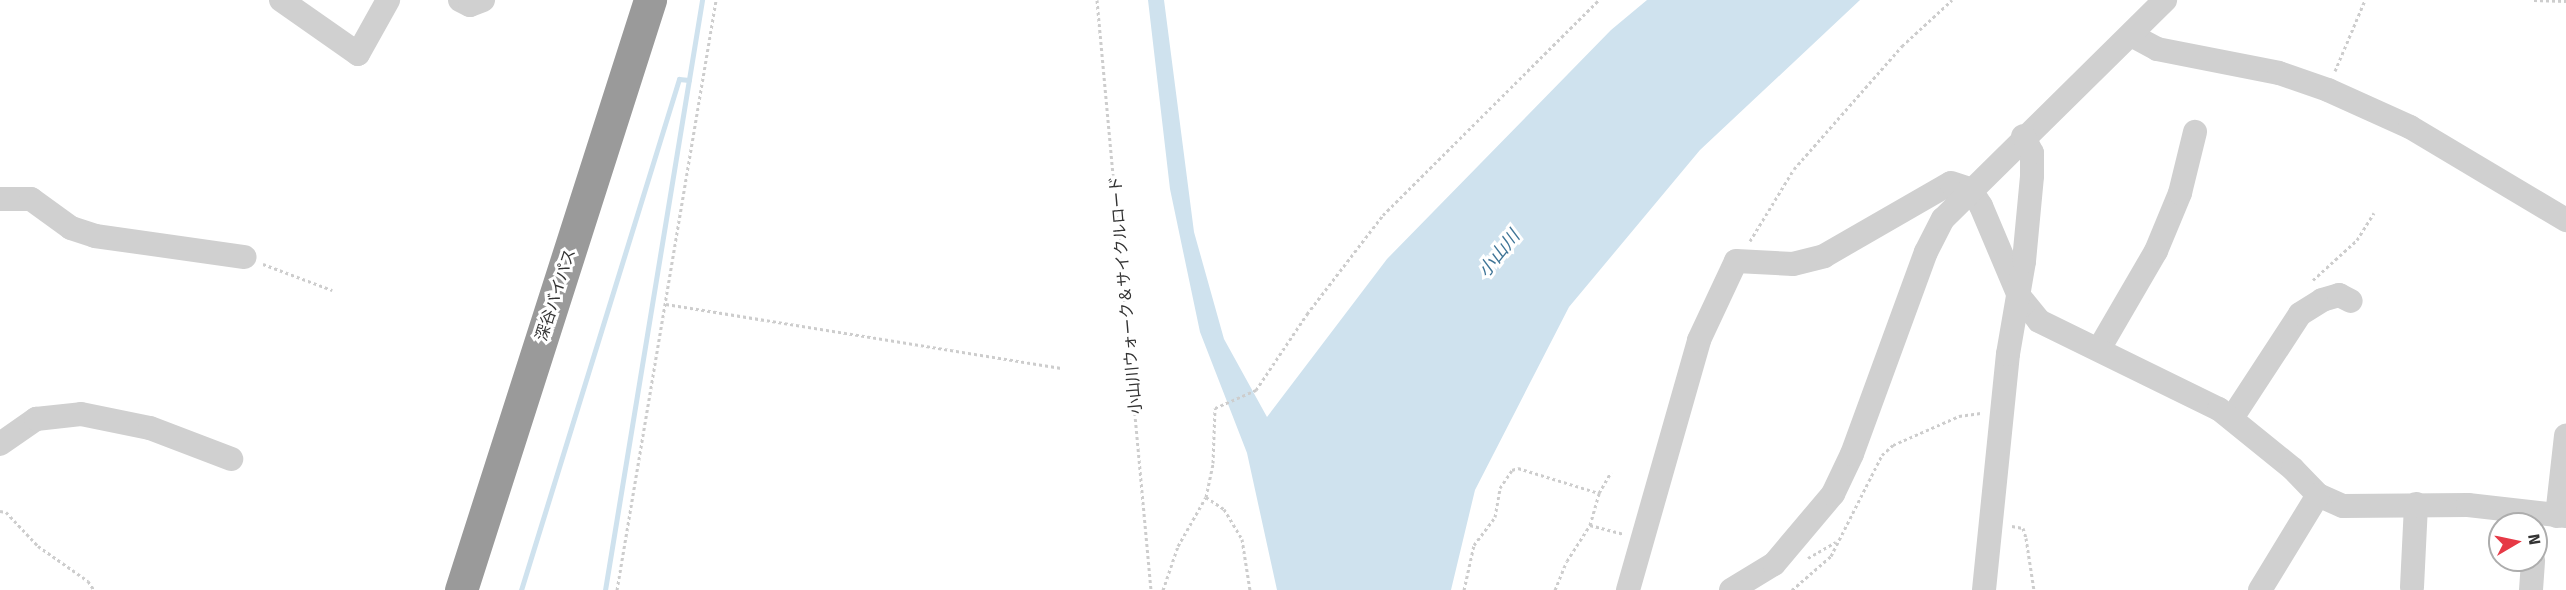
<!DOCTYPE html>
<html>
<head>
<meta charset="utf-8">
<style>
  body { margin:0 }
  #map { position:relative; width:2566px; height:590px; overflow:hidden; background:#fff; font-family:"Fira Sans","Noto Sans JP",sans-serif }
  div>[style] { position:absolute }
  [style*='--x'] { left:calc(var(--x)*1px); top:calc(var(--y)*1px); width:calc(var(--w)*1px); rotate:calc(var(--a)*1deg) }
  .water>* { inset:0; background:#cfe2ee }
  .stream>* { height:5px; margin:-2.5px; padding:0 2.5px; transform-origin:2.5px; border-radius:2.5px; background:#cfe2ee }
  .path>* { height:3px; margin-top:-1.5px; transform-origin:0; background:repeating-linear-gradient(90deg,#cdcdcd 0 3px,transparent 0 6px) }
  .minor>* { height:24px; margin:-12px; padding:0 12px; transform-origin:12px; border-radius:12px; background:#d0d0d0 }
  .highway>* { height:33px; margin:-16.5px; padding:0 16.5px; transform-origin:16.5px; border-radius:16.5px; background:#9a9a9a }
  span { translate:-50% -50%; white-space:nowrap; text-align:center; line-height:1.15; -webkit-text-stroke:6px #fff; paint-order:stroke }
  .street-label { font-size:16px; color:#333 }
  .water-label { font-size:18px; color:#3f7597; font-style:italic }
  .north { position:absolute; left:2488px; top:512px; width:60px; height:60px; box-sizing:border-box; background:#fff; border:2px solid #adadad; border-radius:50%; rotate:81deg; font-size:16px; font-weight:700; line-height:24px; text-align:center; color:#333 }
  .north::after { content:''; display:block; margin:auto; width:21px; height:27px; background:#e63946; clip-path:polygon(50% 0,100% 100%,50% 72%,0 100%) }
</style>
</head>
<body>
<div id="map">
  <div class="water">
    <div style="clip-path:polygon(1148px 0,1164px 0,1194px 232px,1224px 339px,1267px 417px,1387px 259px,1611px 30px,1647px 0,1860px 0,1700px 150px,1569px 307px,1475px 490px,1451px 590px,1277px 590px,1247px 453px,1200px 332px,1170px 189px)"></div>
  </div>
  <div class="stream">
    <div style="--x:521;--y:590;--w:535;--a:-72.82"></div>
    <div style="--x:679;--y:79;--w:10;--a:6"></div>
    <div style="--x:605;--y:590;--w:598;--a:-80.66"></div>
  </div>
  <div class="path">
    <div style="--x:1097;--y:0;--w:592;--a:84.77"></div>
    <div style="--x:2534;--y:0;--w:32;--a:2"></div>
    <div style="--x:2335;--y:71;--w:77;--a:-67.1"></div>
    <div style="--x:1750;--y:241;--w:84;--a:-58.6"></div>
    <div style="--x:1794;--y:169;--w:164;--a:-48.7"></div>
    <div style="--x:1902;--y:46;--w:68;--a:-42.6"></div>
    <div style="--x:263;--y:264;--w:74;--a:20.6"></div>
    <div style="--x:2313;--y:280;--w:59;--a:-42.3"></div>
    <div style="--x:2357;--y:240;--w:32;--a:-58"></div>
    <div style="--x:666;--y:304;--w:402;--a:9.2"></div>
    <div style="--x:1206;--y:497;--w:22;--a:34"></div>
    <div style="--x:1224;--y:509;--w:35;--a:59"></div>
    <div style="--x:1242;--y:539;--w:52;--a:81.1"></div>
    <div style="--x:0;--y:511;--w:6;--a:9"></div>
    <div style="--x:6;--y:512;--w:47;--a:46.7"></div>
    <div style="--x:38;--y:546;--w:61;--a:35"></div>
    <div style="--x:88;--y:581;--w:11;--a:56"></div>
    <div style="--x:1590;--y:525;--w:34;--a:15"></div>
    <div style="--x:2012;--y:526;--w:11;--a:10"></div>
    <div style="--x:2023;--y:528;--w:10;--a:73"></div>
    <div style="--x:2026;--y:538;--w:53;--a:81.3"></div>
    <div style="--x:1808;--y:558;--w:32;--a:-30"></div>
    <div style="--x:617;--y:590;--w:598;--a:-80.47"></div>
    <div style="--x:1163;--y:590;--w:46;--a:-71.2"></div>
    <div style="--x:1178;--y:546;--w:56;--a:-60.3"></div>
    <div style="--x:1206;--y:497;--w:35;--a:-78"></div>
    <div style="--x:1213;--y:463;--w:55;--a:-87.9"></div>
    <div style="--x:1215;--y:408;--w:45;--a:-23.7"></div>
    <div style="--x:1256;--y:390;--w:92;--a:-56.1"></div>
    <div style="--x:1307;--y:314;--w:125;--a:-52.5"></div>
    <div style="--x:1383;--y:215;--w:305;--a:-44.9"></div>
    <div style="--x:1464;--y:590;--w:46;--a:-77.5"></div>
    <div style="--x:1474;--y:545;--w:35;--a:-53"></div>
    <div style="--x:1495;--y:517;--w:29;--a:-80"></div>
    <div style="--x:1500;--y:488;--w:22;--a:-56"></div>
    <div style="--x:1512;--y:470;--w:6;--a:-18"></div>
    <div style="--x:1518;--y:468;--w:85;--a:17.2"></div>
    <div style="--x:1555;--y:590;--w:31;--a:-68"></div>
    <div style="--x:1567;--y:561;--w:43;--a:-57.4"></div>
    <div style="--x:1590;--y:525;--w:33;--a:-74"></div>
    <div style="--x:1599;--y:493;--w:24;--a:-60"></div>
    <div style="--x:1792;--y:590;--w:52;--a:-41.1"></div>
    <div style="--x:1831;--y:556;--w:113;--a:-63.2"></div>
    <div style="--x:1882;--y:455;--w:15;--a:-42"></div>
    <div style="--x:1893;--y:445;--w:72;--a:-23.7"></div>
    <div style="--x:1959;--y:416;--w:22;--a:-8"></div>
  </div>
  <div class="minor">
    <div style="--x:281;--y:0;--w:94;--a:35"></div>
    <div style="--x:358;--y:54;--w:62;--a:-60.9"></div>
    <div style="--x:460;--y:0;--w:11;--a:27"></div>
    <div style="--x:470;--y:5;--w:14;--a:-21"></div>
    <div style="--x:2131;--y:35;--w:30;--a:28"></div>
    <div style="--x:2157;--y:49;--w:124;--a:11.1"></div>
    <div style="--x:2279;--y:73;--w:52;--a:19.1"></div>
    <div style="--x:2328;--y:90;--w:90;--a:24.3"></div>
    <div style="--x:2410;--y:127;--w:182;--a:30.8"></div>
    <div style="--x:0;--y:199;--w:31;--a:0"></div>
    <div style="--x:31;--y:199;--w:49;--a:35.9"></div>
    <div style="--x:71;--y:228;--w:25;--a:18"></div>
    <div style="--x:95;--y:236;--w:151;--a:8"></div>
    <div style="--x:2099;--y:349;--w:113;--a:-59.8"></div>
    <div style="--x:2156;--y:251;--w:63;--a:-67.5"></div>
    <div style="--x:2180;--y:193;--w:63;--a:-76.2"></div>
    <div style="--x:2232;--y:418;--w:124;--a:-56.8"></div>
    <div style="--x:2300;--y:314;--w:26;--a:-32"></div>
    <div style="--x:2322;--y:300;--w:18;--a:-16"></div>
    <div style="--x:2339;--y:295;--w:13;--a:27"></div>
    <div style="--x:0;--y:444;--w:44;--a:-34.8"></div>
    <div style="--x:36;--y:419;--w:45;--a:-6.3"></div>
    <div style="--x:81;--y:414;--w:70;--a:11.5"></div>
    <div style="--x:150;--y:428;--w:87;--a:20.9"></div>
    <div style="--x:2557;--y:516;--w:81;--a:-83.6"></div>
    <div style="--x:2412;--y:587;--w:83;--a:-87.2"></div>
    <div style="--x:1628;--y:590;--w:260;--a:-74.1"></div>
    <div style="--x:1699;--y:340;--w:87;--a:-64.9"></div>
    <div style="--x:1736;--y:261;--w:57;--a:3"></div>
    <div style="--x:1793;--y:264;--w:32;--a:-14"></div>
    <div style="--x:1824;--y:256;--w:146;--a:-29.9"></div>
    <div style="--x:1951;--y:183;--w:20;--a:18"></div>
    <div style="--x:1970;--y:189;--w:20;--a:57"></div>
    <div style="--x:1981;--y:206;--w:98;--a:67.1"></div>
    <div style="--x:2019;--y:296;--w:32;--a:51"></div>
    <div style="--x:2039;--y:321;--w:200;--a:26.1"></div>
    <div style="--x:2219;--y:409;--w:95;--a:39"></div>
    <div style="--x:2293;--y:469;--w:36;--a:46"></div>
    <div style="--x:2318;--y:495;--w:27;--a:24"></div>
    <div style="--x:2343;--y:506;--w:125;--a:-0.5"></div>
    <div style="--x:2468;--y:505;--w:99;--a:6.4"></div>
    <div style="--x:1731;--y:590;--w:50;--a:-31.2"></div>
    <div style="--x:1774;--y:564;--w:92;--a:-49.9"></div>
    <div style="--x:1833;--y:494;--w:44;--a:-64.6"></div>
    <div style="--x:1852;--y:454;--w:215;--a:-69.9"></div>
    <div style="--x:1926;--y:252;--w:37;--a:-63"></div>
    <div style="--x:1943;--y:219;--w:312;--a:-44.6"></div>
    <div style="--x:1984;--y:590;--w:237;--a:-84.2"></div>
    <div style="--x:2008;--y:354;--w:94;--a:-80.2"></div>
    <div style="--x:2024;--y:261;--w:85;--a:-84.6"></div>
    <div style="--x:2032;--y:176;--w:23;--a:-90"></div>
    <div style="--x:2032;--y:153;--w:19;--a:-118"></div>
    <div style="--x:2260;--y:590;--w:111;--a:-58.6"></div>
    <div style="--x:2531;--y:590;--w:30;--a:-86"></div>
  </div>
  <div class="highway">
    <div style="--x:461;--y:590;--w:620;--a:-72.24"></div>
  </div>
  <div class="street-label">
    <span style="left:556px;top:295px;rotate:-72deg">深谷バイパス</span>
    <span style="left:1126px;top:295px;rotate:-95deg">小山川ウォーク＆サイクルロード</span>
  </div>
  <div class="water-label">
    <span style="left:1499px;top:254px;rotate:-51deg">小山川</span>
  </div>
  <div class="north">N</div>
</div>
</body>
</html>
